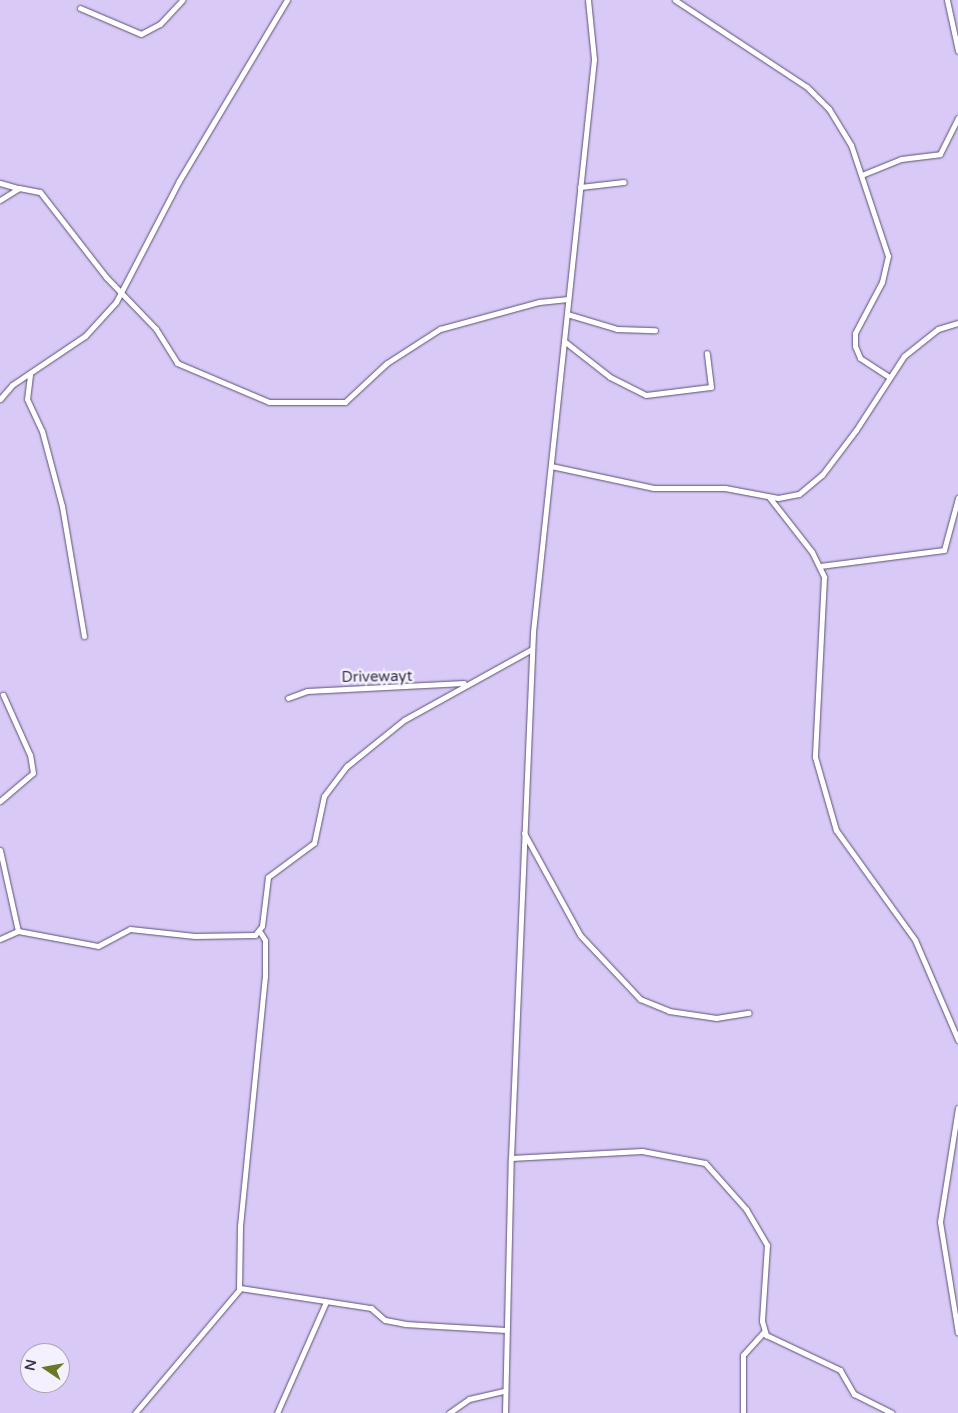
<!DOCTYPE html>
<html>
<head>
<meta charset="utf-8">
<style>
  body { margin:0 }
  #map { position:relative; width:958px; height:1413px; overflow:hidden; background:#d8c9f6; font-family:"Varela Round",sans-serif }
  div>[style] { position:absolute }
  [style*='--x'] { left:calc(var(--x)*1px); top:calc(var(--y)*1px); width:calc(var(--w)*1px); rotate:calc(var(--a)*1deg) }
  .roads { filter:drop-shadow(0 0 1px #5d5076) drop-shadow(0 0 1px #5d5076) }
  .street>* { height:5px; margin:-2.5px; padding:0 2.5px; transform-origin:2.5px; border-radius:2.5px; background:#fff }
  span { translate:-50% -50%; white-space:nowrap; text-align:center; line-height:1.15; -webkit-text-stroke:5px #f4f0fe; paint-order:stroke }
  .street-label { font-size:15px; color:#3a3446 }
  .north { position:absolute; left:20px; top:1343px; width:50px; height:50px; box-sizing:border-box; background:#f4f0fe; border:1px solid #aaa5b4; border-radius:50%; rotate:282deg; font-size:14px; font-weight:700; line-height:20px; text-align:center; color:#3a3446 }
  .north::after { content:''; display:block; margin:auto; width:18px; height:22px; background:#687826; clip-path:polygon(50% 0,100% 100%,50% 72%,0 100%) }
</style>
</head>
<body>
<div id="map">
  <div class="roads">
    <div class="street">
      <div style="--x:675;--y:0;--w:158;--a:33.4"></div>
      <div style="--x:807;--y:87;--w:31;--a:45"></div>
      <div style="--x:829;--y:109;--w:42;--a:58.6"></div>
      <div style="--x:851;--y:145;--w:117;--a:71.6"></div>
      <div style="--x:888;--y:256;--w:27;--a:103"></div>
      <div style="--x:882;--y:282;--w:58;--a:117.9"></div>
      <div style="--x:855;--y:333;--w:13;--a:90"></div>
      <div style="--x:855;--y:346;--w:13;--a:67"></div>
      <div style="--x:860;--y:358;--w:35;--a:33"></div>
      <div style="--x:947;--y:0;--w:52;--a:77.8"></div>
      <div style="--x:80;--y:8;--w:66;--a:23.1"></div>
      <div style="--x:141;--y:34;--w:21;--a:-28"></div>
      <div style="--x:160;--y:24;--w:33;--a:-47"></div>
      <div style="--x:864;--y:174;--w:40;--a:-22"></div>
      <div style="--x:901;--y:159;--w:39;--a:-7"></div>
      <div style="--x:940;--y:154;--w:40;--a:-63.4"></div>
      <div style="--x:0;--y:183;--w:19;--a:16"></div>
      <div style="--x:580;--y:187;--w:44;--a:-6.5"></div>
      <div style="--x:0;--y:200;--w:22;--a:-32"></div>
      <div style="--x:19;--y:188;--w:21;--a:11"></div>
      <div style="--x:40;--y:192;--w:108;--a:52.2"></div>
      <div style="--x:106;--y:277;--w:72;--a:46.1"></div>
      <div style="--x:156;--y:329;--w:40;--a:58"></div>
      <div style="--x:177;--y:363;--w:100;--a:23"></div>
      <div style="--x:269;--y:402;--w:76;--a:0"></div>
      <div style="--x:345;--y:402;--w:57;--a:-42.9"></div>
      <div style="--x:387;--y:363;--w:63;--a:-32.7"></div>
      <div style="--x:440;--y:329;--w:103;--a:-15.3"></div>
      <div style="--x:539;--y:302;--w:29;--a:-6"></div>
      <div style="--x:567;--y:314;--w:52;--a:16.7"></div>
      <div style="--x:617;--y:329;--w:38;--a:2"></div>
      <div style="--x:564;--y:341;--w:58;--a:38"></div>
      <div style="--x:610;--y:377;--w:40;--a:26.6"></div>
      <div style="--x:646;--y:395;--w:65;--a:-7"></div>
      <div style="--x:711;--y:387;--w:34;--a:-97"></div>
      <div style="--x:30;--y:375;--w:24;--a:97"></div>
      <div style="--x:27;--y:399;--w:35;--a:65"></div>
      <div style="--x:42;--y:431;--w:78;--a:75.1"></div>
      <div style="--x:62;--y:506;--w:132;--a:80.4"></div>
      <div style="--x:0;--y:399;--w:18;--a:-49"></div>
      <div style="--x:12;--y:385;--w:88;--a:-33.9"></div>
      <div style="--x:85;--y:336;--w:46;--a:-47.6"></div>
      <div style="--x:116;--y:302;--w:136;--a:-62.5"></div>
      <div style="--x:179;--y:181;--w:211;--a:-59.2"></div>
      <div style="--x:551;--y:466;--w:105;--a:12.1"></div>
      <div style="--x:654;--y:488;--w:71;--a:0"></div>
      <div style="--x:725;--y:488;--w:54;--a:10.7"></div>
      <div style="--x:778;--y:498;--w:21;--a:-11"></div>
      <div style="--x:799;--y:494;--w:30;--a:-40"></div>
      <div style="--x:822;--y:475;--w:56;--a:-52.9"></div>
      <div style="--x:856;--y:430;--w:88;--a:-57"></div>
      <div style="--x:904;--y:356;--w:43;--a:-38.5"></div>
      <div style="--x:938;--y:329;--w:21;--a:-17"></div>
      <div style="--x:769;--y:497;--w:70;--a:52"></div>
      <div style="--x:812;--y:552;--w:28;--a:64"></div>
      <div style="--x:824;--y:577;--w:180;--a:92.9"></div>
      <div style="--x:815;--y:757;--w:76;--a:74"></div>
      <div style="--x:836;--y:830;--w:135;--a:54.3"></div>
      <div style="--x:915;--y:940;--w:109;--a:66.7"></div>
      <div style="--x:820;--y:566;--w:125;--a:-7.4"></div>
      <div style="--x:944;--y:550;--w:54;--a:-74.9"></div>
      <div style="--x:288;--y:698;--w:20;--a:-20"></div>
      <div style="--x:307;--y:691;--w:157;--a:-2.9"></div>
      <div style="--x:0;--y:801;--w:43;--a:-40.3"></div>
      <div style="--x:33;--y:773;--w:18;--a:-99"></div>
      <div style="--x:30;--y:755;--w:66;--a:-114.2"></div>
      <div style="--x:524;--y:833;--w:116;--a:61.2"></div>
      <div style="--x:580;--y:935;--w:88;--a:46.8"></div>
      <div style="--x:640;--y:999;--w:31;--a:22"></div>
      <div style="--x:669;--y:1011;--w:48;--a:8.5"></div>
      <div style="--x:716;--y:1018;--w:33;--a:-9"></div>
      <div style="--x:0;--y:850;--w:83;--a:77.5"></div>
      <div style="--x:0;--y:939;--w:20;--a:-24"></div>
      <div style="--x:18;--y:931;--w:81;--a:10.6"></div>
      <div style="--x:98;--y:946;--w:36;--a:-28"></div>
      <div style="--x:130;--y:929;--w:65;--a:6.1"></div>
      <div style="--x:195;--y:936;--w:60;--a:-1"></div>
      <div style="--x:255;--y:935;--w:11;--a:-52"></div>
      <div style="--x:262;--y:926;--w:49;--a:-83"></div>
      <div style="--x:268;--y:877;--w:57;--a:-36.5"></div>
      <div style="--x:314;--y:843;--w:48;--a:-78"></div>
      <div style="--x:324;--y:796;--w:38;--a:-53"></div>
      <div style="--x:347;--y:766;--w:73;--a:-38.9"></div>
      <div style="--x:404;--y:720;--w:146;--a:-29"></div>
      <div style="--x:958;--y:1108;--w:115;--a:99"></div>
      <div style="--x:940;--y:1222;--w:112;--a:80.8"></div>
      <div style="--x:511;--y:1158;--w:131;--a:-3.1"></div>
      <div style="--x:642;--y:1151;--w:64;--a:10.8"></div>
      <div style="--x:705;--y:1163;--w:62;--a:48.3"></div>
      <div style="--x:746;--y:1209;--w:42;--a:59.7"></div>
      <div style="--x:767;--y:1245;--w:76;--a:93.8"></div>
      <div style="--x:762;--y:1321;--w:15;--a:74"></div>
      <div style="--x:766;--y:1335;--w:82;--a:25.3"></div>
      <div style="--x:840;--y:1370;--w:28;--a:60"></div>
      <div style="--x:854;--y:1394;--w:42;--a:26.6"></div>
      <div style="--x:240;--y:1288;--w:133;--a:8.7"></div>
      <div style="--x:371;--y:1308;--w:18;--a:41"></div>
      <div style="--x:385;--y:1320;--w:20;--a:11"></div>
      <div style="--x:405;--y:1324;--w:101;--a:3.4"></div>
      <div style="--x:135;--y:1413;--w:161;--a:-49.8"></div>
      <div style="--x:239;--y:1290;--w:64;--a:-89.1"></div>
      <div style="--x:240;--y:1226;--w:251;--a:-84.3"></div>
      <div style="--x:265;--y:976;--w:36;--a:-90"></div>
      <div style="--x:265;--y:940;--w:9;--a:-122"></div>
      <div style="--x:277;--y:1413;--w:121;--a:-66.2"></div>
      <div style="--x:449;--y:1413;--w:24;--a:-35"></div>
      <div style="--x:469;--y:1399;--w:37;--a:-13"></div>
      <div style="--x:505;--y:1413;--w:255;--a:-88.7"></div>
      <div style="--x:511;--y:1158;--w:526;--a:-87.6"></div>
      <div style="--x:533;--y:632;--w:576;--a:-83.92"></div>
      <div style="--x:594;--y:59;--w:59;--a:-95.8"></div>
      <div style="--x:743;--y:1413;--w:58;--a:-90"></div>
      <div style="--x:743;--y:1355;--w:31;--a:-48"></div>
    </div>
  </div>
  <div class="street-label">
    <span style="left:377px;top:677px;rotate:-1deg">Drivewayt</span>
  </div>
  <div class="north">N</div>
</div>
</body>
</html>
